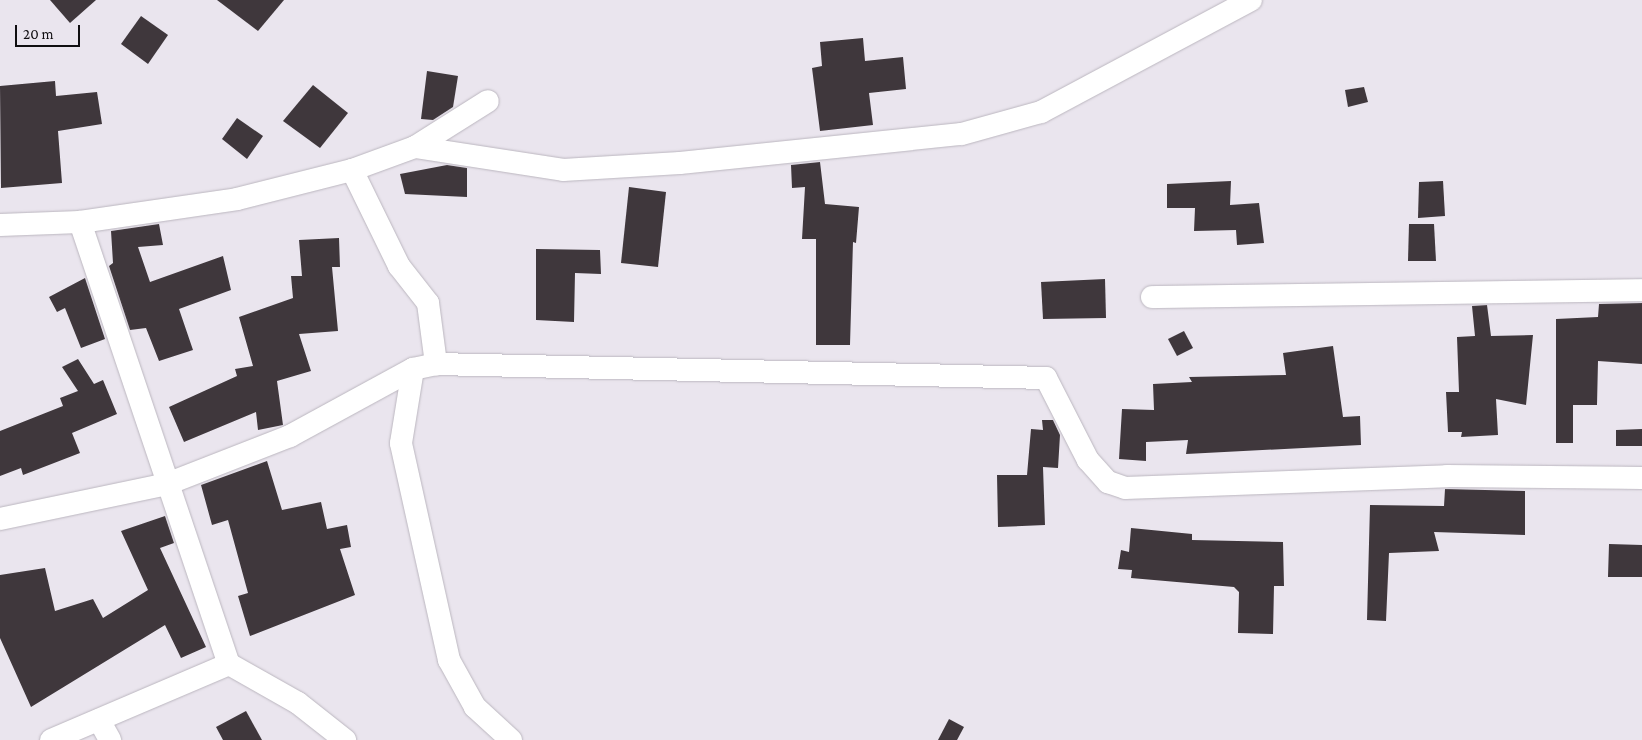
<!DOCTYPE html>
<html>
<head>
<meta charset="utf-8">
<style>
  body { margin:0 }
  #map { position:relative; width:1642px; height:740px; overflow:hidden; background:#eae5ee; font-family:"Crimson Pro",serif }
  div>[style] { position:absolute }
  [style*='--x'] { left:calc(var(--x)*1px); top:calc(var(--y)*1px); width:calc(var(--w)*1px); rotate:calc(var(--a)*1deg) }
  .building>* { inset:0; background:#3f373c }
  .roads { filter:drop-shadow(0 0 1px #bbb6bf) drop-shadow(0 0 1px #bbb6bf) }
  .minor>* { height:22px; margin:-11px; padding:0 11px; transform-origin:11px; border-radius:11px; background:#fff }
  span { translate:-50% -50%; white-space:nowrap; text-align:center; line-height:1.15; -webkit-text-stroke:5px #eae5ee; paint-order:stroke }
  .scale { position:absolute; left:15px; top:25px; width:65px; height:22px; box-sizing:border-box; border:2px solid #100e11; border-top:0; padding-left:6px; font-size:15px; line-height:18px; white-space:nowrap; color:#100e11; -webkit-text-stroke:4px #eae5ee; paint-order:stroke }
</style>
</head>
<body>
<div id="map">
  <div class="building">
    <div style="clip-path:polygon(50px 0,96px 0,70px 23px)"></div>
    <div style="clip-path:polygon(217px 0,284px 0,258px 31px)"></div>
    <div style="clip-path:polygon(141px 16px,168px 35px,148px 64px,121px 44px)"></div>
    <div style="clip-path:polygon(863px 38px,865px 61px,903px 57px,906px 89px,869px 93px,873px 125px,820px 131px,812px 68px,822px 66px,820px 42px)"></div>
    <div style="clip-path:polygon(427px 71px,458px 76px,453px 107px,433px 120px,421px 119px)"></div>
    <div style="clip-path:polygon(55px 81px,56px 96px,97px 92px,102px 124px,58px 131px,62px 183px,1px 188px,0 86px)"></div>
    <div style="clip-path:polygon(313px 85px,348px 113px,320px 148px,283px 121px)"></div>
    <div style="clip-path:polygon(1364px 87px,1368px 102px,1348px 107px,1345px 90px)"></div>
    <div style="clip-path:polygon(237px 118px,263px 136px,247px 159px,222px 139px)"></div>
    <div style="clip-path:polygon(820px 162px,825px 204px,859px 207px,856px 243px,853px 242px,850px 345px,816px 345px,816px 239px,802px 239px,805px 187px,792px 188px,791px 165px)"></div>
    <div style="clip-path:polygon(447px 165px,467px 168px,467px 197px,405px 194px,400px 174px)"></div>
    <div style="clip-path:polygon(1231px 181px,1230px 205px,1259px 203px,1264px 243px,1237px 245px,1236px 230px,1194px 231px,1195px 208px,1167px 208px,1167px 184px)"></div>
    <div style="clip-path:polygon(1443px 181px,1445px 216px,1418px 218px,1419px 182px)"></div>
    <div style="clip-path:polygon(629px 187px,666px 192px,658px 267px,621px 263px)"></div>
    <div style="clip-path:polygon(159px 224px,163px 245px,138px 247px,150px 282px,223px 256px,231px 290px,179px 309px,193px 350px,159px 361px,146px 328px,130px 330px,109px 266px,113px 263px,111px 231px)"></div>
    <div style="clip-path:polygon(1409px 224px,1434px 224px,1436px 261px,1408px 261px)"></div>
    <div style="clip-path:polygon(339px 238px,340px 267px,332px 267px,338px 331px,299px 334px,311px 371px,277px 381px,283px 425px,258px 430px,256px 412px,184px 442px,169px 407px,237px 376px,235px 369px,253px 366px,239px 317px,293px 298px,291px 276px,302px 276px,299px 240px)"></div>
    <div style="clip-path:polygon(536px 249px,600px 250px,601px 274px,575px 273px,574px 322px,536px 320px)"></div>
    <div style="clip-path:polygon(85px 278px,105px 339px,81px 348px,65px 308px,57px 312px,49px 297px)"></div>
    <div style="clip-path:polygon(1105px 279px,1106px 318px,1043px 319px,1041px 282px)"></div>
    <div style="clip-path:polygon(1642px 303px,1642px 364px,1598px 361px,1597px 405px,1573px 405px,1573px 443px,1556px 443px,1556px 319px,1598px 317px,1599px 304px)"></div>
    <div style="clip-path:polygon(1487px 305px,1491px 336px,1533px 335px,1526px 405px,1496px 399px,1498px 435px,1461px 437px,1462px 432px,1448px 432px,1446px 392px,1459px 392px,1457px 337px,1475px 336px,1472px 306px)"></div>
    <div style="clip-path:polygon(1184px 331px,1193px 348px,1177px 356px,1168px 339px)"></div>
    <div style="clip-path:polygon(1333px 346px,1343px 417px,1360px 416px,1361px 445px,1186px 454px,1188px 440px,1146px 442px,1146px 461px,1119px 459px,1122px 409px,1154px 410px,1153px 384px,1192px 382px,1189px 377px,1286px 375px,1283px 353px)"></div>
    <div style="clip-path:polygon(78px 359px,94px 384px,103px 380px,117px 414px,72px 433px,80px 453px,23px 475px,21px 468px,0 476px,0 431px,63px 406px,60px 398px,78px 391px,62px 367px)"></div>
    <div style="clip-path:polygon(1042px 420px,1053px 420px,1060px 435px,1058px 468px,1043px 467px,1045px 525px,998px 527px,997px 475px,1027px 475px,1031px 429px,1043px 430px)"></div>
    <div style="clip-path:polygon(1642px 429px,1642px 446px,1616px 446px,1616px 430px)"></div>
    <div style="clip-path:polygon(267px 461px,282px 510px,321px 502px,327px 529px,347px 525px,351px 547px,340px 549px,355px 595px,250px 636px,238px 596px,248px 593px,228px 520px,212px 525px,201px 485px)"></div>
    <div style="clip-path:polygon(1445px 489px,1525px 491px,1525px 535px,1434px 532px,1439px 551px,1389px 553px,1386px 621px,1367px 620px,1370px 505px,1444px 506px)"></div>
    <div style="clip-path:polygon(165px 516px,174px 543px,160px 548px,206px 647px,181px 658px,165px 625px,31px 707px,0 638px,0 575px,45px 568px,55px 611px,93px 599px,103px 618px,148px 590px,121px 531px)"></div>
    <div style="clip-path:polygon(1131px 528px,1192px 534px,1192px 540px,1283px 542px,1284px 586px,1274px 586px,1273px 634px,1238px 633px,1239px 592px,1234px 587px,1131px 578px,1132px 570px,1118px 569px,1121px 550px,1129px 552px)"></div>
    <div style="clip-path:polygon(1609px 544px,1642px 545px,1642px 577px,1608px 577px)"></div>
    <div style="clip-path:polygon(246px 711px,262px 740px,223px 740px,216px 727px)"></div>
    <div style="clip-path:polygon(949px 719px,964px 727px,957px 740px,938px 740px)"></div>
  </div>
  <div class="roads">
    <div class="minor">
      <div style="--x:415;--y:147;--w:150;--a:8.8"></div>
      <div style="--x:563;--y:170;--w:117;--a:-3.4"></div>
      <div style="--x:680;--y:163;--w:283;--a:-5.9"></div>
      <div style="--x:962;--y:134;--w:82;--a:-15.6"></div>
      <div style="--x:1041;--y:112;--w:238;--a:-28.1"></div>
      <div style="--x:352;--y:170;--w:107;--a:63.9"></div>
      <div style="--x:399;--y:266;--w:47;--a:51.9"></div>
      <div style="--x:428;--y:303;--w:62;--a:82.5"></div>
      <div style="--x:80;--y:222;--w:466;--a:71.4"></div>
      <div style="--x:229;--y:664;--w:79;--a:29.5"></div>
      <div style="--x:298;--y:703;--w:60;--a:38.2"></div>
      <div style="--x:0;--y:225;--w:80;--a:-2.1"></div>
      <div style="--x:80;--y:222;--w:159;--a:-8.3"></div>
      <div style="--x:237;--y:199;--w:119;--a:-14.2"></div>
      <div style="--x:352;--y:170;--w:67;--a:-20.1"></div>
      <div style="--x:415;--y:147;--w:86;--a:-32.2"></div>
      <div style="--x:1152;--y:297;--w:490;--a:-0.8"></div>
      <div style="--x:0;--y:519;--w:171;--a:-11.8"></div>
      <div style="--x:167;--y:484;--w:132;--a:-21.3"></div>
      <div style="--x:290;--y:436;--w:140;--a:-28.6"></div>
      <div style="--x:99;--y:720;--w:23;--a:61"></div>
      <div style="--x:51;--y:740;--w:194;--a:-23.1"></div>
      <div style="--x:511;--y:740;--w:49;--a:-137.5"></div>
      <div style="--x:475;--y:707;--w:54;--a:-119"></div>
      <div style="--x:449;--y:660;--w:222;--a:-102.5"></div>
      <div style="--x:401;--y:443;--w:75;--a:-80.8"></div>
      <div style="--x:413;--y:369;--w:24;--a:-12"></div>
      <div style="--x:436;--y:364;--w:610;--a:1.31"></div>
      <div style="--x:1046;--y:378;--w:92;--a:62.9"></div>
      <div style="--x:1088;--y:460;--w:30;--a:48"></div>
      <div style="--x:1108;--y:482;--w:18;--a:19"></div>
      <div style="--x:1125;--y:488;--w:322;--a:-2.1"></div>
      <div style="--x:1447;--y:476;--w:195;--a:0.6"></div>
    </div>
  </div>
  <div class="scale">20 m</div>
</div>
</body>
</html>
